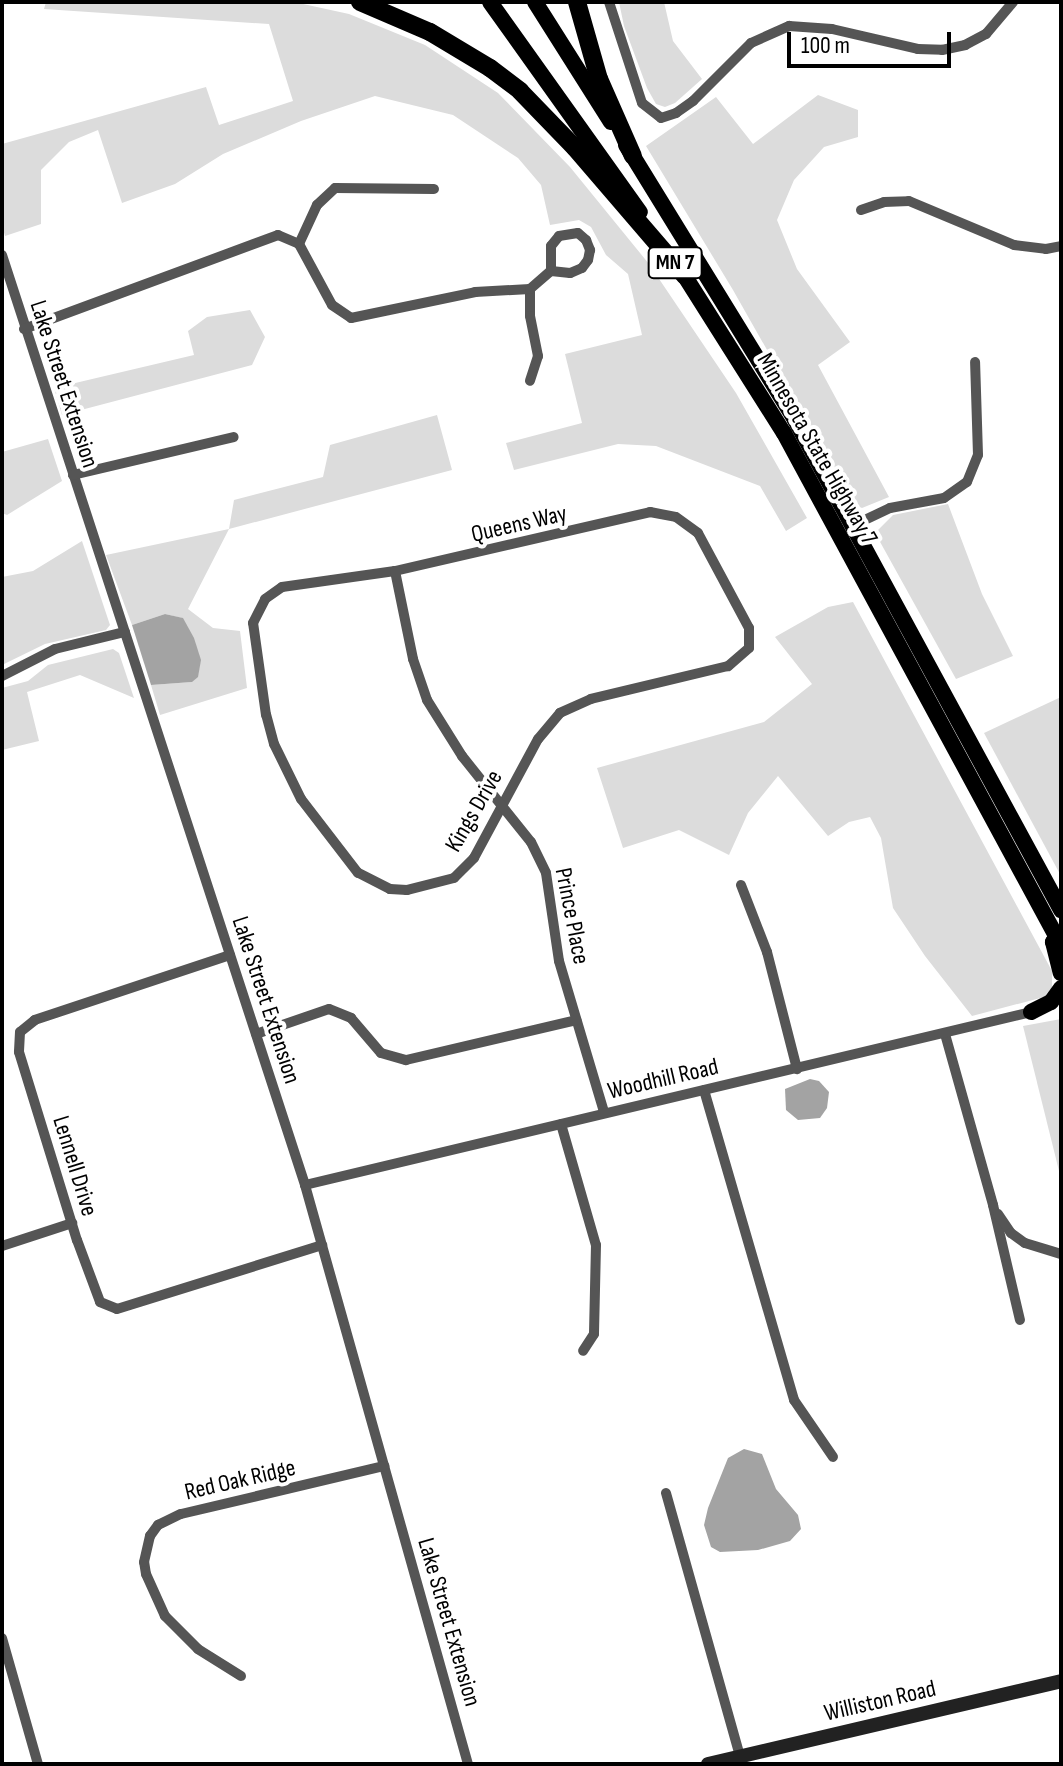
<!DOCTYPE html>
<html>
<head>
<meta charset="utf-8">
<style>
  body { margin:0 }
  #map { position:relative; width:1063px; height:1766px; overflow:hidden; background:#fff; font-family:"Sofia Sans Condensed",sans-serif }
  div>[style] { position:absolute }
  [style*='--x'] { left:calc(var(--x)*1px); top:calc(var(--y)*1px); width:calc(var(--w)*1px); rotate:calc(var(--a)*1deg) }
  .green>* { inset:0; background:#dcdcdc }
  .water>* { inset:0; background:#a3a3a3 }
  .minor>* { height:10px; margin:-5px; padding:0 5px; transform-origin:5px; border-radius:5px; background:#555 }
  .secondary>* { height:14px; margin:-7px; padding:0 7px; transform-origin:7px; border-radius:7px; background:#222 }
  .primary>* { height:16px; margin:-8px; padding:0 8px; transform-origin:8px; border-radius:8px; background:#000 }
  .motorway>* { height:18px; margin:-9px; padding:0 9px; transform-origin:9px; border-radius:9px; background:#000 }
  span { translate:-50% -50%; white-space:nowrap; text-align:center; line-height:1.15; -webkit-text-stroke:8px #fff; paint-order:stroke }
  .shield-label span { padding:2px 6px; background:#fff; border:2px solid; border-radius:6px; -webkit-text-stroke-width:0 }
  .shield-label { font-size:22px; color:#000; font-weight:700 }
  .street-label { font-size:24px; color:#000 }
  .frame { position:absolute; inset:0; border:4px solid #000; pointer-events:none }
  .scale { position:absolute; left:787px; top:32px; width:164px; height:36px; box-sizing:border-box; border:4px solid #000; border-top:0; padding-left:10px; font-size:24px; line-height:28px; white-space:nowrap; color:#000; -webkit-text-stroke:6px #fff; paint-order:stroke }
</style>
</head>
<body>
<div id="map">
  <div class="green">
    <div style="clip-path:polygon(46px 2px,294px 2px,349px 14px,425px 45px,498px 93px,570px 167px,649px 264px,736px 393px,807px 518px,786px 531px,760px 486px,656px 446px,618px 444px,514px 470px,506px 443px,582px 423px,565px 354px,642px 335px,628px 274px,606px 255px,591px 227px,579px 220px,550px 225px,541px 185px,518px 158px,453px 115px,375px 96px,301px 121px,223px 154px,175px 184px,122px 203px,98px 130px,69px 142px,41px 170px,41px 224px,5px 236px,2px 226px,2px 144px,206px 87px,219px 125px,293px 101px,269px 24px,44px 9px)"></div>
    <div style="clip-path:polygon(619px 2px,664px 2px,673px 41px,702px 79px,675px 103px,665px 107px,656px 104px,647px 88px,624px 26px)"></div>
    <div style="clip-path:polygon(818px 95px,858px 110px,858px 137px,824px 147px,794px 180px,777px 220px,797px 269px,850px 342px,818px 365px,889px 497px,862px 508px,855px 505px,733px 290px,646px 146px,716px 97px,753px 144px)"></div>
    <div style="clip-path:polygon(250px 310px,265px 337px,252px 365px,62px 415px,54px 388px,194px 355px,188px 331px,207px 317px)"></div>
    <div style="clip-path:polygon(437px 415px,452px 470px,229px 529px,188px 609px,213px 628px,240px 631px,247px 688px,160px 715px,151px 685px,192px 682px,182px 618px,165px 614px,132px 625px,106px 555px,229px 529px,234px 500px,323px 477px,330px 445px)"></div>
    <div style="clip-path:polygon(48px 439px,62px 481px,7px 515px,2px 513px,2px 452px)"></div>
    <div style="clip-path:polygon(948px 504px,982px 594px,1013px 656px,956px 679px,879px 540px,878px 530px,893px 515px)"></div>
    <div style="clip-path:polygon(82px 541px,110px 625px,106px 630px,45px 644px,2px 665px,2px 577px,33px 571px)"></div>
    <div style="clip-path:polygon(853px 602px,1052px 971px,1052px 987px,1044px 997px,972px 1016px,925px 956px,893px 908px,881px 838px,870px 817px,849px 822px,828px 836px,778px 776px,748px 813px,729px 855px,679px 830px,623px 848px,597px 768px,764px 722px,812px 684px,775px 637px,828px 607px)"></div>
    <div style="clip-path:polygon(113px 649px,119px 653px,134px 698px,80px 675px,27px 692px,39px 741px,2px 750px,2px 688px,28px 681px,48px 665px)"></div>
    <div style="clip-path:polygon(1061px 697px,1061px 876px,984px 733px)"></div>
    <div style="clip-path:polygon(1061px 1019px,1061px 1179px,1023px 1026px)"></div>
  </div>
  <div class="water">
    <div style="clip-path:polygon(165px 614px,183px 618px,194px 638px,201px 660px,198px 677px,192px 682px,151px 685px,132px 625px)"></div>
    <div style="clip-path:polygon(810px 1079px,819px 1081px,829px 1092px,827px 1108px,820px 1118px,798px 1120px,786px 1110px,785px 1089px)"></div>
    <div style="clip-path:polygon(744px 1449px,762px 1454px,776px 1489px,798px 1515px,801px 1529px,790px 1541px,758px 1550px,720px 1552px,711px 1547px,704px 1525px,708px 1508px,728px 1458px)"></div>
  </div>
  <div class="minor">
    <div style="--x:609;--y:2;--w:106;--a:71.9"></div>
    <div style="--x:642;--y:103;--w:24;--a:38"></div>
    <div style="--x:661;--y:118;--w:16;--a:-18"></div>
    <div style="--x:676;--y:113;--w:21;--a:-35"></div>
    <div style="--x:693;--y:101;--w:82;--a:-45"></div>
    <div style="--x:751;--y:43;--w:42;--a:-24.1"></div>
    <div style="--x:789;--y:26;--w:43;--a:4"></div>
    <div style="--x:832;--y:29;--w:88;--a:13.1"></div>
    <div style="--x:918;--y:49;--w:24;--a:2"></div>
    <div style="--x:942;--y:50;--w:24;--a:-12"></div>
    <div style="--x:965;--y:45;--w:24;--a:-28"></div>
    <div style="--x:986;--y:34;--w:42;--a:-49.8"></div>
    <div style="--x:861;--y:210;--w:24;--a:-19"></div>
    <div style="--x:884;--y:202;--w:25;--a:-2"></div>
    <div style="--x:909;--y:201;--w:114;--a:22.7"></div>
    <div style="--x:1014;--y:245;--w:32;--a:7"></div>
    <div style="--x:1046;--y:249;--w:15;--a:-11"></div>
    <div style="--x:299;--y:244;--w:43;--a:-65.2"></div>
    <div style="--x:317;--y:205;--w:25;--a:-43"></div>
    <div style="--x:335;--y:188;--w:99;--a:0.6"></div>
    <div style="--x:2;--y:255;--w:978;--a:71.95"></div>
    <div style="--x:305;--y:1185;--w:602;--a:74.28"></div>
    <div style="--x:530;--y:289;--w:27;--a:90"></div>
    <div style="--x:530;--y:316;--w:41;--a:78.7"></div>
    <div style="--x:538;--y:356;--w:26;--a:108"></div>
    <div style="--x:24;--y:329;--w:271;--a:-20.3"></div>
    <div style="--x:278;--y:235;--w:23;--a:23"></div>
    <div style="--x:299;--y:244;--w:69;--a:61.6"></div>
    <div style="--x:332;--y:305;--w:23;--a:34"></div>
    <div style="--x:351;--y:318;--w:127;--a:-11.8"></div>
    <div style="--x:475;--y:292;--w:55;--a:-3.1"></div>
    <div style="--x:530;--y:289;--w:28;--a:-41"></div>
    <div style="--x:551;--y:271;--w:25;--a:-90"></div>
    <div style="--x:551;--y:246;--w:13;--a:-51"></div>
    <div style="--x:559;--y:236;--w:19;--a:-9"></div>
    <div style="--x:578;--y:233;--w:11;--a:41"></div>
    <div style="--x:586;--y:240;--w:11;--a:68"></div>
    <div style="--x:590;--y:250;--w:10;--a:101"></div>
    <div style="--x:588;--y:260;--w:10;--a:127"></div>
    <div style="--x:582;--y:268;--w:13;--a:157"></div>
    <div style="--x:570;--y:273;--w:19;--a:-174"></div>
    <div style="--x:73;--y:475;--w:165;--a:-13.3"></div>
    <div style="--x:650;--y:512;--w:26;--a:11"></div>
    <div style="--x:676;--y:517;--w:27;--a:36"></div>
    <div style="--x:698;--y:533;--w:108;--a:61.8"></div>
    <div style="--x:749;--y:628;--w:20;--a:90"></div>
    <div style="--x:749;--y:648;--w:28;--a:139"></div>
    <div style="--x:728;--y:666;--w:141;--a:166.5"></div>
    <div style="--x:591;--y:699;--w:34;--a:156"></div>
    <div style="--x:560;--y:713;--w:34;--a:130"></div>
    <div style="--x:538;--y:739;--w:135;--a:118.3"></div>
    <div style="--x:474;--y:858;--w:28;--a:135"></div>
    <div style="--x:454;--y:878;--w:49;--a:165.7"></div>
    <div style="--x:407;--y:890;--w:17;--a:-177"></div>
    <div style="--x:390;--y:889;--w:36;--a:-153"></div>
    <div style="--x:358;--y:873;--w:93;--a:-127.6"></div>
    <div style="--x:301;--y:799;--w:61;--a:-116.1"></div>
    <div style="--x:274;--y:744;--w:30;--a:-105"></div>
    <div style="--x:266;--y:715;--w:93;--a:-98"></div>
    <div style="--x:253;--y:623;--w:27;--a:-63"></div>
    <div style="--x:265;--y:599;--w:21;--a:-35"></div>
    <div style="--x:282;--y:587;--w:114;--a:-8.1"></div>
    <div style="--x:395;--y:571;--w:262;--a:-13"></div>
    <div style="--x:852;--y:526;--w:42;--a:-25.3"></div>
    <div style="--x:890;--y:508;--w:55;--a:-10.5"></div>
    <div style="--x:944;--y:498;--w:28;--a:-35"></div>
    <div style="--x:967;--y:482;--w:29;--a:-68"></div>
    <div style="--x:978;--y:455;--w:93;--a:-91.8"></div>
    <div style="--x:395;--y:571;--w:90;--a:78.4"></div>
    <div style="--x:413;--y:659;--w:43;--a:71.1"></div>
    <div style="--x:427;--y:700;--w:66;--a:58"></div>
    <div style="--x:462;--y:756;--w:110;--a:51.3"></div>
    <div style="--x:531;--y:842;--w:34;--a:64"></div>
    <div style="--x:546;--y:873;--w:89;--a:81.6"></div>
    <div style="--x:559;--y:961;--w:158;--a:73.4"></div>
    <div style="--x:2;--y:676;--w:59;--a:-27"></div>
    <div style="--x:55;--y:649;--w:72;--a:-13.7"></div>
    <div style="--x:741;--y:885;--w:72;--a:68.8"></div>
    <div style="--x:767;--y:952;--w:121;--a:75.6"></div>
    <div style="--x:230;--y:955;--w:206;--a:161.6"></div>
    <div style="--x:35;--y:1020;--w:19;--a:141"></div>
    <div style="--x:20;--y:1032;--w:20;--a:93"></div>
    <div style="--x:19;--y:1052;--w:197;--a:72.9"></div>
    <div style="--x:77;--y:1240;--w:66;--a:69.6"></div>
    <div style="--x:100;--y:1302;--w:18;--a:22"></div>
    <div style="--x:117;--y:1309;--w:215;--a:-17.3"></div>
    <div style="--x:256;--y:1034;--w:77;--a:-18.9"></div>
    <div style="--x:329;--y:1009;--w:24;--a:22"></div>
    <div style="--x:351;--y:1018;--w:46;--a:49.4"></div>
    <div style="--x:381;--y:1053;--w:26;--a:16"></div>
    <div style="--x:406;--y:1060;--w:175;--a:-13.2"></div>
    <div style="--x:945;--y:1034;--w:178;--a:74.3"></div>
    <div style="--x:993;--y:1205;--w:118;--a:76.8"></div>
    <div style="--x:704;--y:1090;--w:323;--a:73.8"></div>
    <div style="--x:794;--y:1400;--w:69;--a:55.6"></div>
    <div style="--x:561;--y:1124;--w:126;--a:73.9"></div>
    <div style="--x:596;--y:1245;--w:89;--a:91.3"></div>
    <div style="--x:594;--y:1334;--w:20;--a:123"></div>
    <div style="--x:305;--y:1185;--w:746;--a:-13.4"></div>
    <div style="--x:998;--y:1214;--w:23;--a:56"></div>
    <div style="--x:1011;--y:1233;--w:17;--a:36"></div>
    <div style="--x:1025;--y:1243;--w:38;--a:17"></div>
    <div style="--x:2;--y:1246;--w:74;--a:-18.2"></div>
    <div style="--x:666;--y:1493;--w:281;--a:74.3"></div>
    <div style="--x:2;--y:1638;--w:131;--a:74.1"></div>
    <div style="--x:241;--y:1676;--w:51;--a:-147.9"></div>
    <div style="--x:198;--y:1649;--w:47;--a:-135"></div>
    <div style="--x:165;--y:1616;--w:46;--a:-114.3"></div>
    <div style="--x:146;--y:1574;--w:12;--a:-99"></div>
    <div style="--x:144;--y:1562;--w:27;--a:-77"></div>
    <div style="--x:150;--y:1536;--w:14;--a:-54"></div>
    <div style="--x:158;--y:1525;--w:25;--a:-26"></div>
    <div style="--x:181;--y:1514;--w:209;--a:-13.3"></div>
  </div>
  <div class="secondary">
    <div style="--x:708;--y:1764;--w:363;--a:-13.2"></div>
  </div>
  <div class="primary">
    <div style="--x:490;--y:2;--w:258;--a:54.5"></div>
    <div style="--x:535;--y:2;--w:142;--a:57.7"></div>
    <div style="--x:626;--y:145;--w:323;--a:58.4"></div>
    <div style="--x:795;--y:420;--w:558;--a:61.5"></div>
    <div style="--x:679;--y:267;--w:196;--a:57.7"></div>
    <div style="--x:784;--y:433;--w:582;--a:61.59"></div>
    <div style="--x:1056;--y:937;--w:6;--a:121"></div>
    <div style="--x:1053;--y:942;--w:32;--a:76"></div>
    <div style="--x:1031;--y:1012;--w:22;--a:-27"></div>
    <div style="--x:1051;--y:1002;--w:17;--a:-54"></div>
  </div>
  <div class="motorway">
    <div style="--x:360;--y:2;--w:76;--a:23.2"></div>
    <div style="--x:430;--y:32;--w:70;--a:31"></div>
    <div style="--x:490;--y:68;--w:38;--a:37"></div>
    <div style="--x:520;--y:91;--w:79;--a:46"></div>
    <div style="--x:575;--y:148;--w:169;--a:49.3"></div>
    <div style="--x:577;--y:2;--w:80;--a:74.1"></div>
    <div style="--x:599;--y:79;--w:84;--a:66.2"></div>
  </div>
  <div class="shield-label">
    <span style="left:675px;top:263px">MN 7</span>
  </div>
  <div class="street-label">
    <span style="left:64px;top:384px;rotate:72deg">Lake Street Extension</span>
    <span style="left:817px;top:449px;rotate:60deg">Minnesota State Highway 7</span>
    <span style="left:519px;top:524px;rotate:-13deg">Queens Way</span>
    <span style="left:474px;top:811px;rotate:-60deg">Kings Drive</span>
    <span style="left:572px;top:916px;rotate:79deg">Prince Place</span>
    <span style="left:266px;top:1000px;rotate:72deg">Lake Street Extension</span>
    <span style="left:663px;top:1079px;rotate:-13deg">Woodhill Road</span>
    <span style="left:75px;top:1166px;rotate:73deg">Lennell Drive</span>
    <span style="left:240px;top:1480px;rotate:-13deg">Red Oak Ridge</span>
    <span style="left:449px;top:1622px;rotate:74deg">Lake Street Extension</span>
    <span style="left:880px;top:1701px;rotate:-13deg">Williston Road</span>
  </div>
  <div class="frame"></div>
  <div class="scale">100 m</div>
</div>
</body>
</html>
